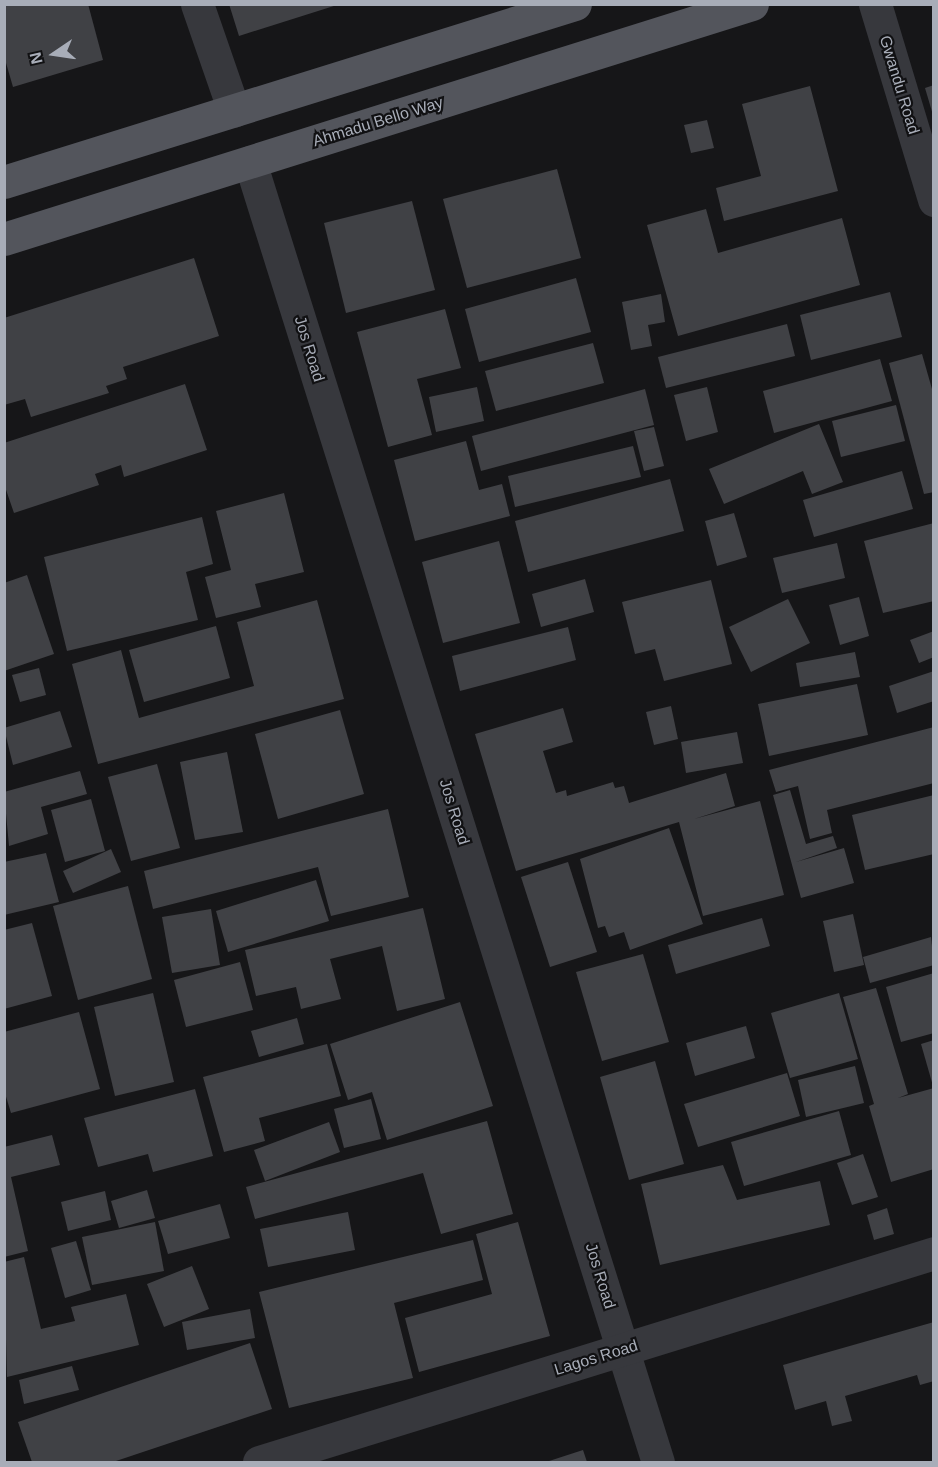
<!DOCTYPE html>
<html>
<head>
<meta charset="utf-8">
<style>
  body { margin:0 }
  #map { position:relative; width:938px; height:1467px; overflow:hidden; background:#161618; font-family:Helvetica,sans-serif }
  div>[style] { position:absolute }
  [style*='--x'] { left:calc(var(--x)*1px); top:calc(var(--y)*1px); width:calc(var(--w)*1px); rotate:calc(var(--a)*1deg) }
  .building>* { inset:0; background:#404145 }
  .street>* { height:33px; margin:-16.5px; padding:0 16.5px; transform-origin:16.5px; border-radius:16.5px; background:#37383d }
  .primary>* { height:33px; margin:-16.5px; padding:0 16.5px; transform-origin:16.5px; border-radius:16.5px; background:#53555c }
  span { translate:-50% -50%; white-space:nowrap; text-align:center; line-height:1.15; -webkit-text-stroke:4.5px #111113; paint-order:stroke }
  .street-label { font-size:16px; color:#a8adb8 }
  .frame { position:absolute; inset:0; border:6px solid #a8adb8; pointer-events:none }
  .north { position:absolute; left:24px; top:24px; width:60px; height:60px; -webkit-text-stroke:4px #111113; paint-order:stroke; rotate:257deg; font-size:16px; font-weight:700; line-height:24px; text-align:center; color:#a8adb8 }
  .north::after { content:''; display:block; margin:auto; width:21px; height:27px; background:#a8adb8; clip-path:polygon(50% 0,100% 100%,50% 72%,0 100%) }
</style>
</head>
<body>
<div id="map">
  <div class="building">
    <div style="clip-path:polygon(4px 4px,88px 4px,103px 60px,13px 87px,4px 56px)"></div>
    <div style="clip-path:polygon(229px 4px,337px 4px,337px 5px,239px 36px)"></div>
    <div style="clip-path:polygon(934px 85px,934px 114px,933px 115px,925px 88px)"></div>
    <div style="clip-path:polygon(810px 86px,838px 191px,724px 221px,716px 188px,761px 176px,742px 104px)"></div>
    <div style="clip-path:polygon(707px 120px,714px 148px,691px 153px,684px 125px)"></div>
    <div style="clip-path:polygon(557px 169px,581px 258px,467px 288px,443px 199px)"></div>
    <div style="clip-path:polygon(412px 201px,435px 290px,346px 313px,324px 223px)"></div>
    <div style="clip-path:polygon(706px 209px,718px 253px,842px 218px,860px 285px,678px 336px,647px 225px)"></div>
    <div style="clip-path:polygon(194px 258px,219px 336px,123px 367px,127px 379px,106px 386px,109px 393px,31px 417px,25px 399px,4px 405px,4px 318px)"></div>
    <div style="clip-path:polygon(576px 278px,591px 332px,479px 362px,465px 309px)"></div>
    <div style="clip-path:polygon(890px 292px,902px 337px,811px 360px,800px 315px)"></div>
    <div style="clip-path:polygon(661px 294px,665px 322px,648px 325px,652px 346px,631px 350px,622px 302px)"></div>
    <div style="clip-path:polygon(445px 309px,461px 368px,417px 379px,432px 435px,388px 447px,357px 332px)"></div>
    <div style="clip-path:polygon(787px 324px,795px 356px,666px 388px,658px 357px)"></div>
    <div style="clip-path:polygon(593px 343px,604px 383px,496px 411px,485px 371px)"></div>
    <div style="clip-path:polygon(922px 354px,934px 396px,934px 492px,924px 494px,889px 363px)"></div>
    <div style="clip-path:polygon(880px 359px,892px 401px,774px 433px,763px 391px)"></div>
    <div style="clip-path:polygon(185px 384px,207px 450px,124px 477px,121px 465px,95px 474px,99px 485px,14px 513px,4px 484px,4px 443px)"></div>
    <div style="clip-path:polygon(477px 387px,484px 421px,436px 432px,429px 397px)"></div>
    <div style="clip-path:polygon(707px 387px,718px 432px,686px 441px,674px 395px)"></div>
    <div style="clip-path:polygon(645px 389px,654px 425px,481px 471px,472px 436px)"></div>
    <div style="clip-path:polygon(896px 405px,905px 441px,841px 457px,832px 421px)"></div>
    <div style="clip-path:polygon(819px 424px,843px 482px,812px 494px,803px 471px,724px 504px,709px 469px)"></div>
    <div style="clip-path:polygon(654px 427px,664px 466px,644px 471px,634px 431px)"></div>
    <div style="clip-path:polygon(466px 441px,479px 490px,502px 484px,510px 516px,415px 541px,394px 460px)"></div>
    <div style="clip-path:polygon(633px 446px,641px 477px,515px 507px,508px 476px)"></div>
    <div style="clip-path:polygon(902px 471px,913px 509px,814px 537px,803px 500px)"></div>
    <div style="clip-path:polygon(670px 479px,684px 531px,528px 572px,515px 521px)"></div>
    <div style="clip-path:polygon(284px 493px,304px 572px,255px 584px,261px 607px,216px 618px,205px 577px,231px 570px,216px 511px)"></div>
    <div style="clip-path:polygon(734px 513px,747px 557px,717px 566px,705px 521px)"></div>
    <div style="clip-path:polygon(202px 517px,213px 564px,186px 572px,198px 620px,67px 651px,44px 557px)"></div>
    <div style="clip-path:polygon(934px 523px,934px 601px,883px 613px,864px 541px)"></div>
    <div style="clip-path:polygon(499px 541px,520px 623px,443px 643px,422px 562px)"></div>
    <div style="clip-path:polygon(837px 543px,845px 578px,782px 593px,773px 558px)"></div>
    <div style="clip-path:polygon(27px 575px,54px 654px,4px 671px,4px 583px)"></div>
    <div style="clip-path:polygon(585px 579px,594px 612px,541px 627px,532px 594px)"></div>
    <div style="clip-path:polygon(711px 580px,732px 664px,664px 681px,655px 649px,635px 654px,622px 602px)"></div>
    <div style="clip-path:polygon(859px 597px,869px 636px,840px 645px,829px 605px)"></div>
    <div style="clip-path:polygon(788px 599px,810px 643px,751px 672px,729px 627px)"></div>
    <div style="clip-path:polygon(317px 600px,344px 699px,98px 764px,72px 664px,121px 650px,139px 718px,254px 686px,237px 622px)"></div>
    <div style="clip-path:polygon(216px 626px,230px 678px,144px 702px,129px 650px)"></div>
    <div style="clip-path:polygon(568px 627px,576px 660px,460px 691px,452px 656px)"></div>
    <div style="clip-path:polygon(934px 631px,934px 657px,919px 663px,910px 640px)"></div>
    <div style="clip-path:polygon(855px 652px,860px 677px,800px 687px,796px 663px)"></div>
    <div style="clip-path:polygon(39px 668px,46px 695px,20px 702px,12px 675px)"></div>
    <div style="clip-path:polygon(934px 671px,934px 701px,897px 713px,889px 686px)"></div>
    <div style="clip-path:polygon(857px 684px,868px 735px,769px 756px,758px 704px)"></div>
    <div style="clip-path:polygon(671px 706px,678px 739px,654px 745px,646px 712px)"></div>
    <div style="clip-path:polygon(563px 708px,573px 742px,543px 751px,556px 793px,566px 790px,567px 796px,613px 782px,615px 788px,624px 786px,629px 803px,726px 773px,735px 806px,694px 819px,760px 801px,784px 895px,703px 916px,679px 822px,516px 871px,475px 734px)"></div>
    <div style="clip-path:polygon(340px 710px,364px 794px,278px 819px,255px 734px)"></div>
    <div style="clip-path:polygon(60px 711px,72px 747px,13px 765px,4px 728px)"></div>
    <div style="clip-path:polygon(934px 727px,934px 783px,827px 810px,832px 833px,810px 839px,798px 786px,776px 792px,769px 770px)"></div>
    <div style="clip-path:polygon(737px 732px,743px 763px,686px 773px,681px 742px)"></div>
    <div style="clip-path:polygon(227px 752px,243px 832px,195px 840px,180px 762px)"></div>
    <div style="clip-path:polygon(157px 764px,180px 848px,131px 861px,108px 777px)"></div>
    <div style="clip-path:polygon(80px 771px,87px 794px,41px 807px,48px 834px,9px 846px,4px 792px)"></div>
    <div style="clip-path:polygon(790px 790px,806px 844px,833px 836px,837px 848px,796px 862px,844px 848px,854px 883px,801px 898px,773px 795px)"></div>
    <div style="clip-path:polygon(934px 795px,934px 854px,865px 870px,852px 815px)"></div>
    <div style="clip-path:polygon(91px 799px,105px 851px,65px 862px,51px 810px)"></div>
    <div style="clip-path:polygon(388px 809px,409px 897px,331px 916px,318px 867px,153px 909px,144px 871px)"></div>
    <div style="clip-path:polygon(669px 828px,703px 924px,630px 950px,624px 932px,609px 937px,605px 926px,598px 928px,580px 859px)"></div>
    <div style="clip-path:polygon(111px 849px,121px 872px,73px 893px,63px 871px)"></div>
    <div style="clip-path:polygon(46px 853px,59px 902px,4px 915px,4px 862px)"></div>
    <div style="clip-path:polygon(568px 862px,597px 952px,550px 967px,521px 877px)"></div>
    <div style="clip-path:polygon(316px 880px,329px 921px,228px 952px,216px 911px)"></div>
    <div style="clip-path:polygon(128px 886px,152px 979px,78px 1000px,53px 906px)"></div>
    <div style="clip-path:polygon(423px 908px,445px 999px,397px 1011px,382px 946px,330px 959px,341px 999px,301px 1009px,296px 987px,256px 996px,245px 950px)"></div>
    <div style="clip-path:polygon(211px 909px,220px 965px,172px 973px,162px 917px)"></div>
    <div style="clip-path:polygon(853px 914px,864px 965px,834px 972px,823px 921px)"></div>
    <div style="clip-path:polygon(762px 918px,770px 946px,676px 974px,668px 945px)"></div>
    <div style="clip-path:polygon(32px 923px,52px 996px,4px 1009px,4px 930px)"></div>
    <div style="clip-path:polygon(931px 937px,934px 965px,870px 983px,863px 957px)"></div>
    <div style="clip-path:polygon(643px 954px,669px 1042px,602px 1061px,576px 972px)"></div>
    <div style="clip-path:polygon(240px 962px,253px 1010px,186px 1027px,174px 980px)"></div>
    <div style="clip-path:polygon(934px 973px,934px 1033px,901px 1042px,886px 987px)"></div>
    <div style="clip-path:polygon(876px 988px,908px 1094px,898px 1098px,934px 1088px,934px 1169px,891px 1182px,869px 1106px,874px 1104px,843px 997px)"></div>
    <div style="clip-path:polygon(153px 993px,174px 1082px,115px 1096px,94px 1007px)"></div>
    <div style="clip-path:polygon(839px 993px,858px 1059px,790px 1078px,771px 1013px)"></div>
    <div style="clip-path:polygon(460px 1002px,493px 1106px,387px 1140px,372px 1092px,348px 1100px,330px 1044px)"></div>
    <div style="clip-path:polygon(79px 1012px,100px 1089px,11px 1113px,4px 1090px,4px 1032px)"></div>
    <div style="clip-path:polygon(297px 1018px,304px 1044px,259px 1057px,251px 1031px)"></div>
    <div style="clip-path:polygon(746px 1026px,755px 1058px,695px 1076px,686px 1043px)"></div>
    <div style="clip-path:polygon(934px 1040px,934px 1086px,933px 1086px,921px 1044px)"></div>
    <div style="clip-path:polygon(327px 1044px,341px 1096px,259px 1118px,265px 1141px,224px 1152px,203px 1077px)"></div>
    <div style="clip-path:polygon(655px 1061px,684px 1164px,629px 1180px,600px 1077px)"></div>
    <div style="clip-path:polygon(855px 1066px,864px 1103px,806px 1117px,798px 1080px)"></div>
    <div style="clip-path:polygon(787px 1073px,800px 1116px,698px 1147px,684px 1104px)"></div>
    <div style="clip-path:polygon(195px 1089px,213px 1156px,153px 1172px,148px 1154px,98px 1167px,84px 1118px)"></div>
    <div style="clip-path:polygon(371px 1099px,381px 1139px,344px 1148px,334px 1109px)"></div>
    <div style="clip-path:polygon(839px 1111px,851px 1155px,744px 1186px,731px 1142px)"></div>
    <div style="clip-path:polygon(487px 1121px,513px 1214px,441px 1234px,423px 1173px,255px 1219px,246px 1187px)"></div>
    <div style="clip-path:polygon(329px 1122px,340px 1152px,265px 1181px,254px 1150px)"></div>
    <div style="clip-path:polygon(52px 1135px,60px 1165px,11px 1177px,28px 1251px,4px 1257px,4px 1147px)"></div>
    <div style="clip-path:polygon(863px 1154px,878px 1197px,852px 1205px,837px 1163px)"></div>
    <div style="clip-path:polygon(723px 1165px,737px 1200px,820px 1181px,830px 1225px,660px 1265px,641px 1184px)"></div>
    <div style="clip-path:polygon(147px 1190px,155px 1218px,119px 1228px,111px 1201px)"></div>
    <div style="clip-path:polygon(105px 1191px,111px 1220px,68px 1231px,61px 1202px)"></div>
    <div style="clip-path:polygon(220px 1204px,230px 1238px,168px 1254px,158px 1221px)"></div>
    <div style="clip-path:polygon(887px 1208px,894px 1234px,874px 1240px,867px 1215px)"></div>
    <div style="clip-path:polygon(348px 1212px,355px 1250px,268px 1267px,260px 1229px)"></div>
    <div style="clip-path:polygon(155px 1222px,164px 1271px,92px 1285px,82px 1237px)"></div>
    <div style="clip-path:polygon(518px 1222px,550px 1336px,419px 1372px,405px 1318px,492px 1294px,476px 1234px)"></div>
    <div style="clip-path:polygon(473px 1240px,483px 1280px,394px 1303px,413px 1378px,289px 1408px,259px 1292px)"></div>
    <div style="clip-path:polygon(76px 1241px,91px 1290px,65px 1298px,51px 1248px)"></div>
    <div style="clip-path:polygon(24px 1257px,41px 1329px,75px 1321px,71px 1307px,126px 1294px,139px 1345px,7px 1377px,4px 1262px)"></div>
    <div style="clip-path:polygon(192px 1266px,209px 1309px,164px 1327px,147px 1284px)"></div>
    <div style="clip-path:polygon(250px 1309px,255px 1338px,187px 1350px,182px 1322px)"></div>
    <div style="clip-path:polygon(934px 1322px,934px 1381px,920px 1385px,917px 1375px,845px 1396px,852px 1421px,832px 1426px,826px 1401px,795px 1410px,783px 1365px)"></div>
    <div style="clip-path:polygon(250px 1343px,272px 1409px,113px 1462px,32px 1462px,18px 1422px)"></div>
    <div style="clip-path:polygon(72px 1366px,79px 1390px,24px 1404px,19px 1380px)"></div>
    <div style="clip-path:polygon(583px 1450px,587px 1462px,546px 1462px)"></div>
  </div>
  <div class="street">
    <div style="--x:197;--y:4;--w:113;--a:70.9"></div>
    <div style="--x:875;--y:4;--w:205;--a:73.2"></div>
    <div style="--x:250;--y:162;--w:1363;--a:72.58"></div>
    <div style="--x:259;--y:1462;--w:707;--a:-17.2"></div>
  </div>
  <div class="primary">
    <div style="--x:4;--y:182;--w:598;--a:-17.31"></div>
    <div style="--x:4;--y:239;--w:784;--a:-17.44"></div>
  </div>
  <div class="street-label">
    <span style="left:899px;top:85px;rotate:73deg">Gwandu Road</span>
    <span style="left:378px;top:122px;rotate:-17deg">Ahmadu Bello Way</span>
    <span style="left:309px;top:349px;rotate:73deg">Jos Road</span>
    <span style="left:454px;top:812px;rotate:73deg">Jos Road</span>
    <span style="left:600px;top:1276px;rotate:73deg">Jos Road</span>
    <span style="left:596px;top:1358px;rotate:-17deg">Lagos Road</span>
  </div>
  <div class="frame"></div>
  <div class="north">N</div>
</div>
</body>
</html>
